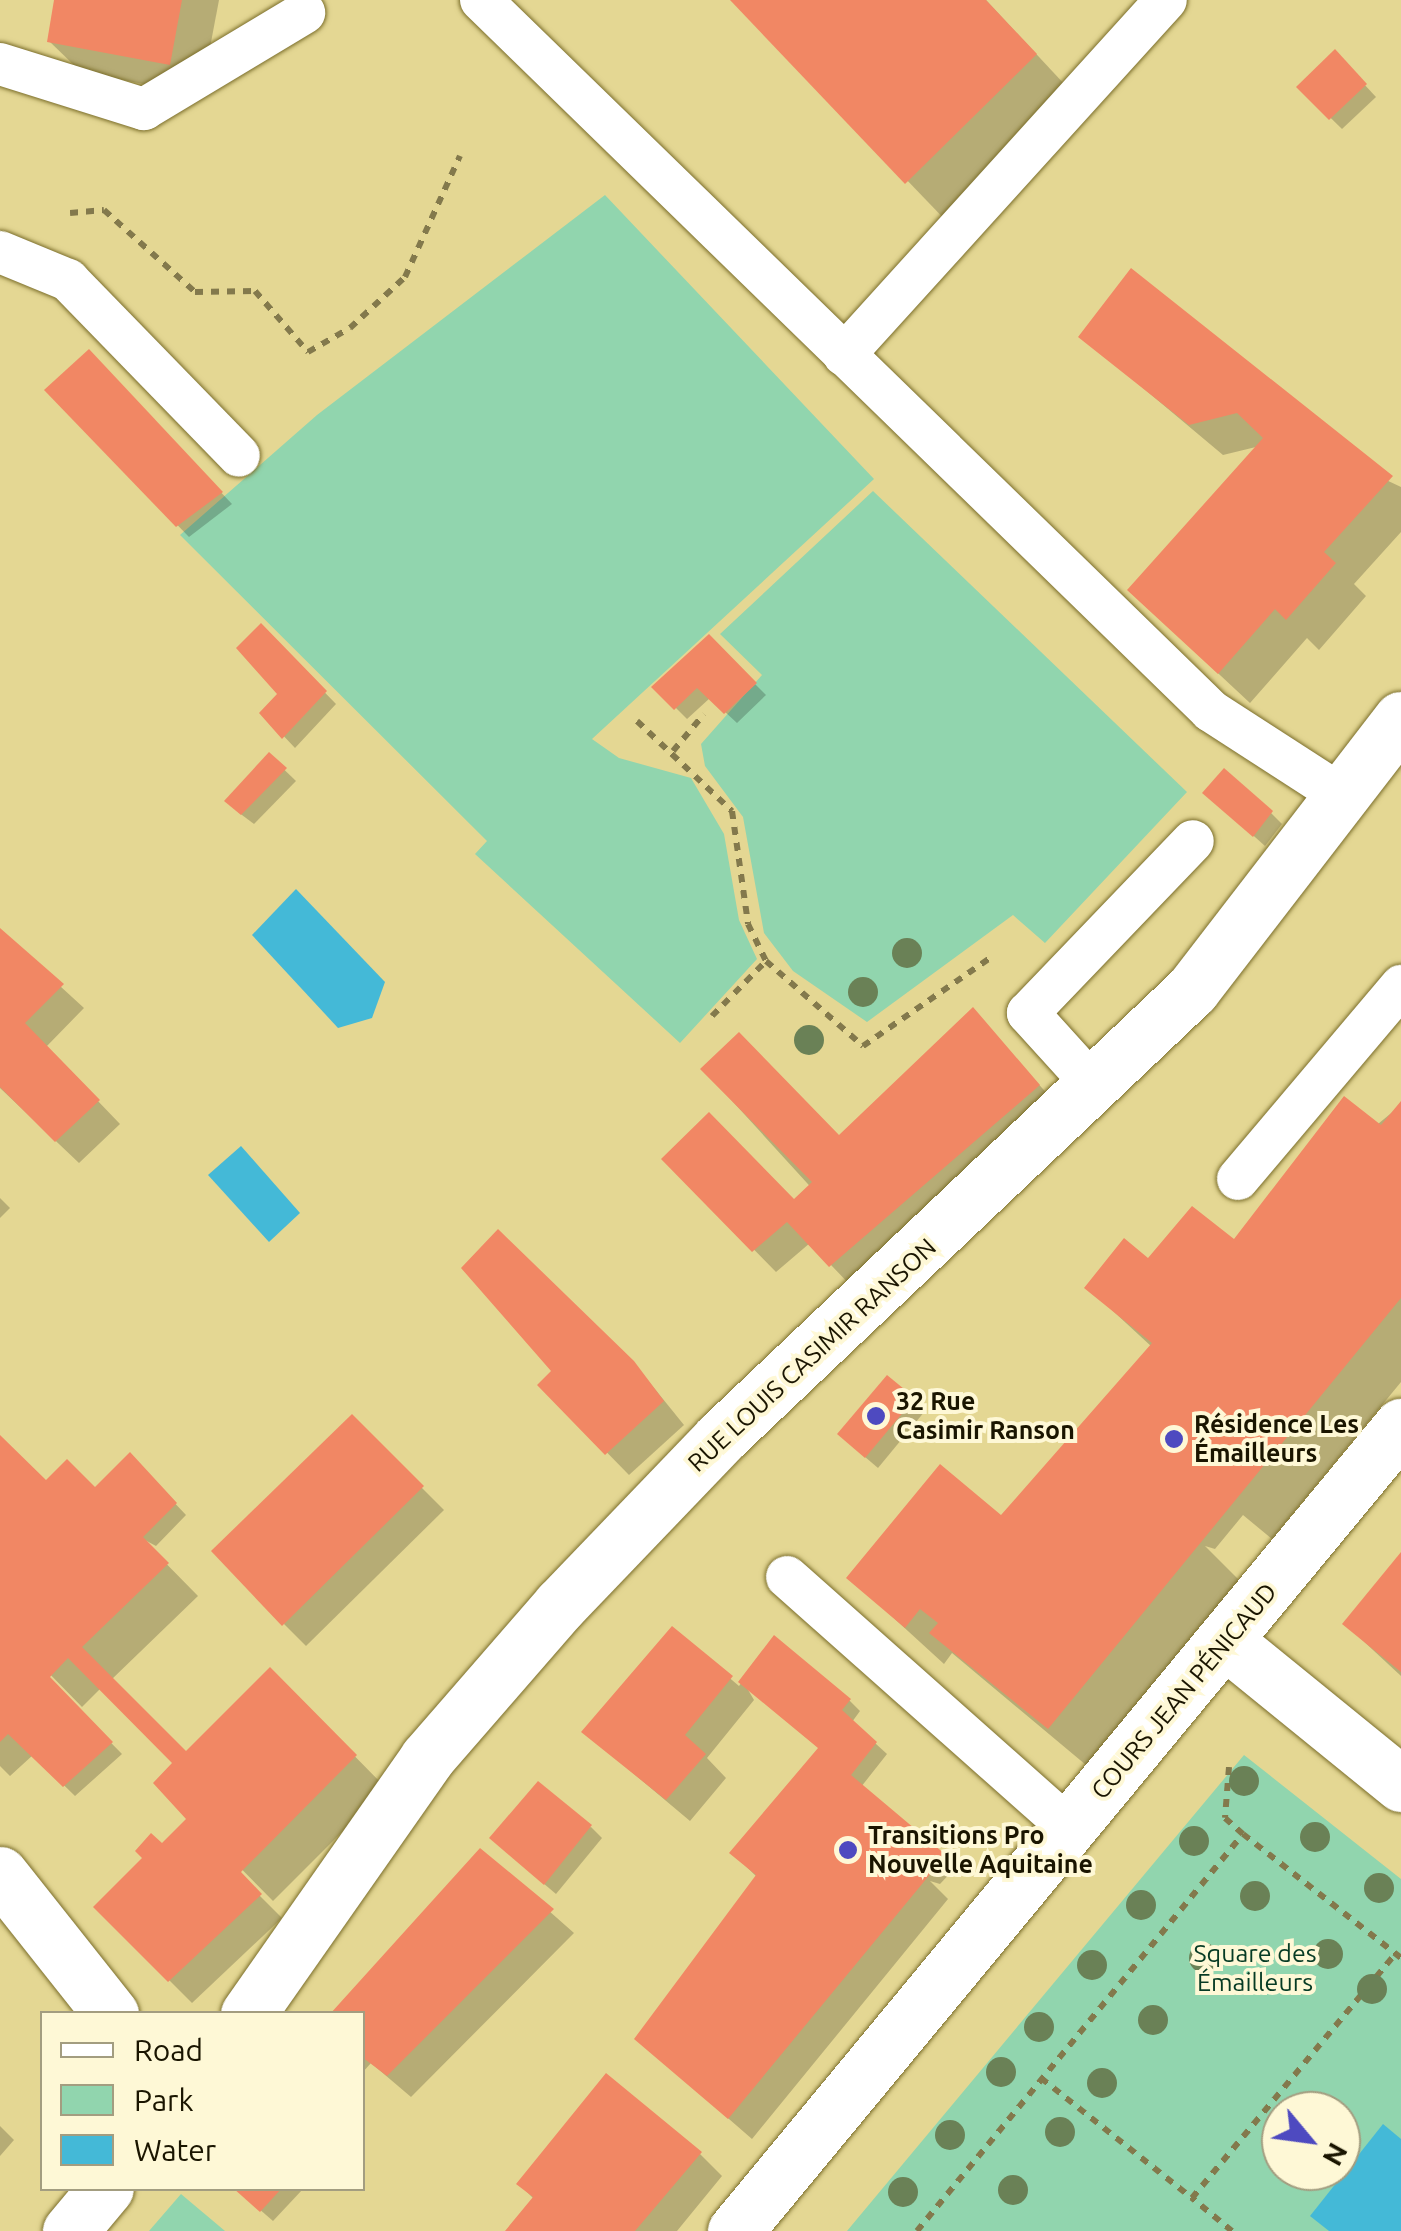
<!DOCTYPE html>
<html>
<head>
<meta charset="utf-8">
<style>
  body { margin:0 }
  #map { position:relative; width:1401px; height:2231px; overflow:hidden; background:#e4d793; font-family:Ubuntu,sans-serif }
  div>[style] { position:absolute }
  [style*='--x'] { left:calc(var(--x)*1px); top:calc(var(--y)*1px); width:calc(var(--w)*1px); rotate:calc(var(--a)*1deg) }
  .green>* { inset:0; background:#91d5ae }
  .water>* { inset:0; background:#44b9d7 }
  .shadow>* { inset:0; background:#0003 }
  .building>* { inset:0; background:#f18764 }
  .path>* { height:6px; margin-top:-3px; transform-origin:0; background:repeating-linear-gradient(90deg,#83794c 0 8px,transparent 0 16px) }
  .roads { filter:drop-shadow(0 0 2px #7b6e2b) drop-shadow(0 0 2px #7b6e2b) }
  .service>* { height:42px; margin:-21px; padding:0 21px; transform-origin:21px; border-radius:21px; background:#fff }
  .minor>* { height:55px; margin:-27.5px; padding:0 27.5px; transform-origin:27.5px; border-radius:27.5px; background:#fff }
  .trees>* { width:30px; height:30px; margin:-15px; border-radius:50%; background:#6a8156 }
  .dots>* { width:28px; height:28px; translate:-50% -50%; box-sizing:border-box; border:5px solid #fef8d6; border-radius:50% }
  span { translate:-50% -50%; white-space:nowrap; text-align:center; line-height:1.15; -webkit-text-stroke:8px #fef8d6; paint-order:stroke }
  .street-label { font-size:25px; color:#1a1500 }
  .poi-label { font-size:25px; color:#1a1500; font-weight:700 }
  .left { translate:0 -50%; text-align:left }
  .park-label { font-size:25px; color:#063b24 }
  .legend { position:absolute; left:40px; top:2011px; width:325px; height:180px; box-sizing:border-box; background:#fef8d6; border:2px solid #a39d80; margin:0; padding:12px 18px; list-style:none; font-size:30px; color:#1a1500 }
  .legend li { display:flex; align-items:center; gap:20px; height:50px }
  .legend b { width:50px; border:2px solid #a39d80 }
  .north { position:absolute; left:1261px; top:2091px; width:100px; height:100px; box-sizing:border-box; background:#fef8d6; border:2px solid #a39d80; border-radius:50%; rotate:119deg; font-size:28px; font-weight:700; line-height:40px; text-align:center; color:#1a1500 }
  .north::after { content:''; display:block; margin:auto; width:35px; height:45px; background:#4e4ac0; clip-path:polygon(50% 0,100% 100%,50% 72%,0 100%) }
</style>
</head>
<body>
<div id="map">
  <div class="green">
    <div style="clip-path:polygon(605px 195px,874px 479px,592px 739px,619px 758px,691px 778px,724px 834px,739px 920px,757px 959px,680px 1043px,475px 854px,487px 841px,180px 535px,317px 415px)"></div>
    <div style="clip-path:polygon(873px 491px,1187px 792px,1045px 943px,1013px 915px,867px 1022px,793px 971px,764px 933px,743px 817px,705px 766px,701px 744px,762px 675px,720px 634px)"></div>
    <div style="clip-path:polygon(evenodd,1244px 1755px,1401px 1879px,1401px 2231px,847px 2231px,1244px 1755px,1281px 2111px,1341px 2111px,1341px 2171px,1281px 2171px,1281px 2111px)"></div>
    <div style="clip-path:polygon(181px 2194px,225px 2231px,149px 2231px)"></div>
  </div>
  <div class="water">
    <div style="clip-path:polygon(296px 889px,385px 982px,372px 1018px,338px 1028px,252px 935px)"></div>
    <div style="clip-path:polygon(241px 1146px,300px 1213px,269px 1242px,208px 1175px)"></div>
    <div style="clip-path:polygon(1383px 2124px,1401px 2139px,1401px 2231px,1329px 2231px,1310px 2216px)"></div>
  </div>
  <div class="shadow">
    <div style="clip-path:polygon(57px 0,219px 0,201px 95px,81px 72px,49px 41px)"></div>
    <div style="clip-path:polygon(734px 0,986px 0,1080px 101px,952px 227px)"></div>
    <div style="clip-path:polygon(1335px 53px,1376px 97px,1342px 129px,1299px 87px)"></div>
    <div style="clip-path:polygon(1081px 336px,1401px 487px,1401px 532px,1354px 584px,1366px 596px,1319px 650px,1307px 638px,1250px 703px,1162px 621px,1260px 446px,1223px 455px)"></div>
    <div style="clip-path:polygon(89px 353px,232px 504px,189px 537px,47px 390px)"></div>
    <div style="clip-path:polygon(261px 627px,336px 704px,295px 748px,262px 713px,281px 694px)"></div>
    <div style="clip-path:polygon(709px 638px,766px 695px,737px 723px,710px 698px,687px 719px,655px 687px)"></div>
    <div style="clip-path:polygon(269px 755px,296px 781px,254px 824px,238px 812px)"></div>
    <div style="clip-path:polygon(1217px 803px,1271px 813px,1282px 824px,1265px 846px)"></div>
    <div style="clip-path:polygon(0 931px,84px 1008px,46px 1047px,120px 1124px,79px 1163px,0 1088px)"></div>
    <div style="clip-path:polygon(973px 1011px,1069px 1118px,853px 1288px,810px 1243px,776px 1272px,665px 1159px,849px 1229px,703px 1069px,839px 1138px)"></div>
    <div style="clip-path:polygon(1401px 1105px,1401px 1382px,1272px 1539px,1243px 1515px,1215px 1549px,1205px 1546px,1239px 1580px,1086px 1765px,952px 1653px,944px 1664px,850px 1578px,1003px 1521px,1152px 1347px,1088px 1288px,1149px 1261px,1235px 1242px)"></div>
    <div style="clip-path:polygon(0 1198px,10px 1208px,0 1218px)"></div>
    <div style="clip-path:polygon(633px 1362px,684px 1425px,629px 1475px,541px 1385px)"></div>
    <div style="clip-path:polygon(887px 1378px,925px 1411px,878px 1468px,851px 1445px)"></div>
    <div style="clip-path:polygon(352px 1418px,444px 1510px,306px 1646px,284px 1624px)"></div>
    <div style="clip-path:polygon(0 1439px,46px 1483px,138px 1535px,130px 1456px,186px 1515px,156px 1546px,141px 1538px,198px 1596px,111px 1680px,186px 1755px,270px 1670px,386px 1788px,273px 1901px,157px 1783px,176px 1763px,101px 1688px,82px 1707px,0 1623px)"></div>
    <div style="clip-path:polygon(1401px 1556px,1401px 1676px,1345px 1624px)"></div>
    <div style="clip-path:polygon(672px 1629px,739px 1686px,774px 1639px,849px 1700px,860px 1711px,852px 1722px,887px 1754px,861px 1787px,955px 1868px,940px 1884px,930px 1881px,948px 1899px,752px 2139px,637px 2039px,757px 1877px,732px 1853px,820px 1749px,747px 1688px,754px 1700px,707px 1758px,726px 1778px,690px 1821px,584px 1732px)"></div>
    <div style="clip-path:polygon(0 1630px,122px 1754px,75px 1796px,33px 1755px,10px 1776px,0 1766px)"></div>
    <div style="clip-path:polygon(186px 1822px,282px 1918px,192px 2003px,96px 1907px)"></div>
    <div style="clip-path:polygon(591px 1827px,602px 1838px,556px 1894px,503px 1849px)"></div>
    <div style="clip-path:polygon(481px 1851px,574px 1933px,411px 2097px,371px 2063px,362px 2073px,362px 2014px)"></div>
    <div style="clip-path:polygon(0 2126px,14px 2140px,0 2156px)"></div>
    <div style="clip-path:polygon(700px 2154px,722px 2176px,677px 2231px,510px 2231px,534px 2199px,519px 2184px)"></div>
    <div style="clip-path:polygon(235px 2188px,303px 2188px,303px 2189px,273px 2221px)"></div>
  </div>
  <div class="building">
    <div style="clip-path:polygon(54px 0,182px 0,170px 65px,47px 42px)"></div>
    <div style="clip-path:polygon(730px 0,986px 0,1037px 54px,905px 184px)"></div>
    <div style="clip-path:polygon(1335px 49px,1367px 84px,1329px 120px,1296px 87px)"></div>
    <div style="clip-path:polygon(1131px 268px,1393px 476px,1324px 552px,1336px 563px,1286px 620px,1275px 609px,1218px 674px,1127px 590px,1263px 438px,1237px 413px,1189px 425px,1078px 337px)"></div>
    <div style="clip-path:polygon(89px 349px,223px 492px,176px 527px,44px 390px)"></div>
    <div style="clip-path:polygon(261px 623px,327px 691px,282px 739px,259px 713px,277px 694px,236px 648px)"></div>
    <div style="clip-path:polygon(709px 634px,757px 683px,724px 714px,697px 688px,674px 710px,651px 687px)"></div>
    <div style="clip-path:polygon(269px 752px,287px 768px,241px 815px,224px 801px)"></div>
    <div style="clip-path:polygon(1224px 768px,1273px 811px,1253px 837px,1202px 793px)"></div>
    <div style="clip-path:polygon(0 928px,64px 984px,25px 1023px,100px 1100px,55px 1142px,0 1087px)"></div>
    <div style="clip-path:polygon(973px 1007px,1040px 1085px,829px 1267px,787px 1222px,752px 1252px,661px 1159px,709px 1112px,794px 1199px,812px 1182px,700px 1069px,739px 1032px,839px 1135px)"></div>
    <div style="clip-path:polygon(1344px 1096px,1381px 1125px,1401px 1101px,1401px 1298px,1048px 1729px,929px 1633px,938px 1623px,920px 1609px,905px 1628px,846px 1578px,940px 1464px,1001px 1515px,1152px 1343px,1084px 1288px,1124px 1238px,1148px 1258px,1192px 1206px,1234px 1239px)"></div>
    <div style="clip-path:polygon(498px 1229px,634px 1361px,664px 1401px,605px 1455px,537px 1385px,551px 1371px,461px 1268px)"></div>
    <div style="clip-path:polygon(887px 1375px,915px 1398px,865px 1458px,837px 1434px)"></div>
    <div style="clip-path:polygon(352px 1414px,424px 1486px,282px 1626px,211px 1551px)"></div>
    <div style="clip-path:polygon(0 1435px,46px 1480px,67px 1459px,95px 1487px,130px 1452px,177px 1503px,143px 1537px,169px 1563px,82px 1647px,186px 1751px,270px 1667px,357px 1755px,241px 1872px,262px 1894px,168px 1982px,93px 1907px,142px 1858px,135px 1851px,151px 1833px,162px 1843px,186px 1819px,153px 1783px,172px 1763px,68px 1658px,50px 1677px,113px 1742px,63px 1787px,8px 1734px,0 1742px)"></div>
    <div style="clip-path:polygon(1401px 1552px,1401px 1672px,1342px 1624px)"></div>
    <div style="clip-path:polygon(672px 1626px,733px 1676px,685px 1735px,706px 1754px,666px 1800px,581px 1732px)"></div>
    <div style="clip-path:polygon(774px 1635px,851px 1699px,842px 1710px,877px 1742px,851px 1775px,946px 1855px,728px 2119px,634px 2039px,756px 1875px,729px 1853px,818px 1748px,738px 1682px)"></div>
    <div style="clip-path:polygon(538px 1781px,592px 1825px,544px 1885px,489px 1838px)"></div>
    <div style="clip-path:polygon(480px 1848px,554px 1909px,387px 2076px,362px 2057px,362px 2014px,330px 2014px)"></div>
    <div style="clip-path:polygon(606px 2073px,702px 2152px,635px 2231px,505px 2231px,533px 2197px,516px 2184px)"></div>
    <div style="clip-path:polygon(233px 2188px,282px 2188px,260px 2212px)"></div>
  </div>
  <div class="path">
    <div style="--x:70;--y:213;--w:34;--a:-5"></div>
    <div style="--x:104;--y:210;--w:122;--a:42"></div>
    <div style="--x:195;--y:292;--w:60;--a:-1"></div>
    <div style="--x:255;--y:291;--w:81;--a:49"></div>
    <div style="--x:308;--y:352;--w:48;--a:-29.7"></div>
    <div style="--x:350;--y:328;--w:75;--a:-42.8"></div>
    <div style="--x:405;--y:277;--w:133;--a:-65.6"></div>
    <div style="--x:637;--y:721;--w:131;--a:43.5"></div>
    <div style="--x:732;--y:811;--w:114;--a:81.9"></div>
    <div style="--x:748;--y:924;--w:41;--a:64.1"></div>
    <div style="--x:766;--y:961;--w:129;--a:41.2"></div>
    <div style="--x:863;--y:1046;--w:158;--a:-34.7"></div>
    <div style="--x:673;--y:751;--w:48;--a:-50"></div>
    <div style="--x:712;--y:1016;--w:77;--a:-45.5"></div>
    <div style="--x:1229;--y:1767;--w:51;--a:94.5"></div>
    <div style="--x:1225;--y:1818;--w:24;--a:42"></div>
    <div style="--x:1041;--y:2078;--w:193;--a:38.5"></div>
    <div style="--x:917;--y:2231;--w:514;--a:-50.61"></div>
    <div style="--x:1243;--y:1834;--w:201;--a:38.1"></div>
    <div style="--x:1232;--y:2231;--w:52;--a:-140.5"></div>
    <div style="--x:1192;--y:2198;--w:317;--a:-50.2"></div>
  </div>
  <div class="roads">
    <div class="service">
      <div style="--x:481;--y:0;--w:1019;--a:44.24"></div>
      <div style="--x:1211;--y:711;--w:158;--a:32.9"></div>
      <div style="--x:0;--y:64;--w:151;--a:17.4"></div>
      <div style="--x:144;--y:109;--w:187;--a:-31"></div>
      <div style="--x:0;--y:252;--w:74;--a:22.4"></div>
      <div style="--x:68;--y:280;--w:245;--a:45.8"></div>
      <div style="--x:844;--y:355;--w:479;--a:-47.8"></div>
      <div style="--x:1095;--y:1087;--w:100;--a:-132.2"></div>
      <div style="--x:1028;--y:1013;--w:238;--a:-46.2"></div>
      <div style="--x:1238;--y:1179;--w:253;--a:-49.8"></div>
      <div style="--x:787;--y:1577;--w:378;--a:41.6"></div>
    </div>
    <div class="minor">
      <div style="--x:1225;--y:1641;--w:227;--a:39.1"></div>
      <div style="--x:0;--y:1874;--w:179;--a:51.6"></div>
      <div style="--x:248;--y:2014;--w:312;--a:-55"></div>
      <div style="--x:427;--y:1758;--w:203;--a:-49"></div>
      <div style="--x:560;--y:1605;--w:231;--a:-46.2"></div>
      <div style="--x:720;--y:1438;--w:651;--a:-43.51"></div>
      <div style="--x:1192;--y:990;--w:342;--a:-52.4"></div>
      <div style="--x:70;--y:2231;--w:56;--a:-50.1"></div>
      <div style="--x:735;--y:2231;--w:1045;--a:-50.4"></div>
    </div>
  </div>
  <div class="trees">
    <div style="left:907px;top:953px"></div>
    <div style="left:863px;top:992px"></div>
    <div style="left:809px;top:1040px"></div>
    <div style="left:1244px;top:1781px"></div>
    <div style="left:1315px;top:1837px"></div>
    <div style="left:1194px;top:1841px"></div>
    <div style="left:1379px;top:1888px"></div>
    <div style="left:1255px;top:1896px"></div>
    <div style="left:1141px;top:1905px"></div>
    <div style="left:1328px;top:1954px"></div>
    <div style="left:1204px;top:1958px"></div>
    <div style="left:1092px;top:1965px"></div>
    <div style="left:1372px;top:1989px"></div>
    <div style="left:1153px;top:2020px"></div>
    <div style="left:1039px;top:2027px"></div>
    <div style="left:1001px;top:2072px"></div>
    <div style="left:1102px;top:2083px"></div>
    <div style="left:1060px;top:2132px"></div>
    <div style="left:950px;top:2135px"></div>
    <div style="left:1013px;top:2190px"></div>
    <div style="left:903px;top:2192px"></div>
  </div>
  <div class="dots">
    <div style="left:876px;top:1416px;background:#4e4ac0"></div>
    <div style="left:1174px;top:1439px;background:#4e4ac0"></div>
    <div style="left:848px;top:1850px;background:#4e4ac0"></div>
  </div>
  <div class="street-label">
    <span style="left:812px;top:1355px;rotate:-43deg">RUE LOUIS CASIMIR RANSON</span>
    <span style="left:1184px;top:1691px;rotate:-50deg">COURS JEAN PÉNICAUD</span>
  </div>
  <div class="poi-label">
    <span class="left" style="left:896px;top:1416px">32 Rue<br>Casimir Ranson</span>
    <span class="left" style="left:1194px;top:1439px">Résidence Les<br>Émailleurs</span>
    <span class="left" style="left:868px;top:1850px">Transitions Pro<br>Nouvelle Aquitaine</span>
  </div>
  <div class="park-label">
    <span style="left:1255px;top:1968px">Square des<br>Émailleurs</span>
  </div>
  <ul class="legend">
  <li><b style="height:12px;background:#fff"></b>Road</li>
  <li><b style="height:28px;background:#91d5ae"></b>Park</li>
  <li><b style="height:28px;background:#44b9d7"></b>Water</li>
  </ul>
  <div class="north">N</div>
</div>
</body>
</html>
